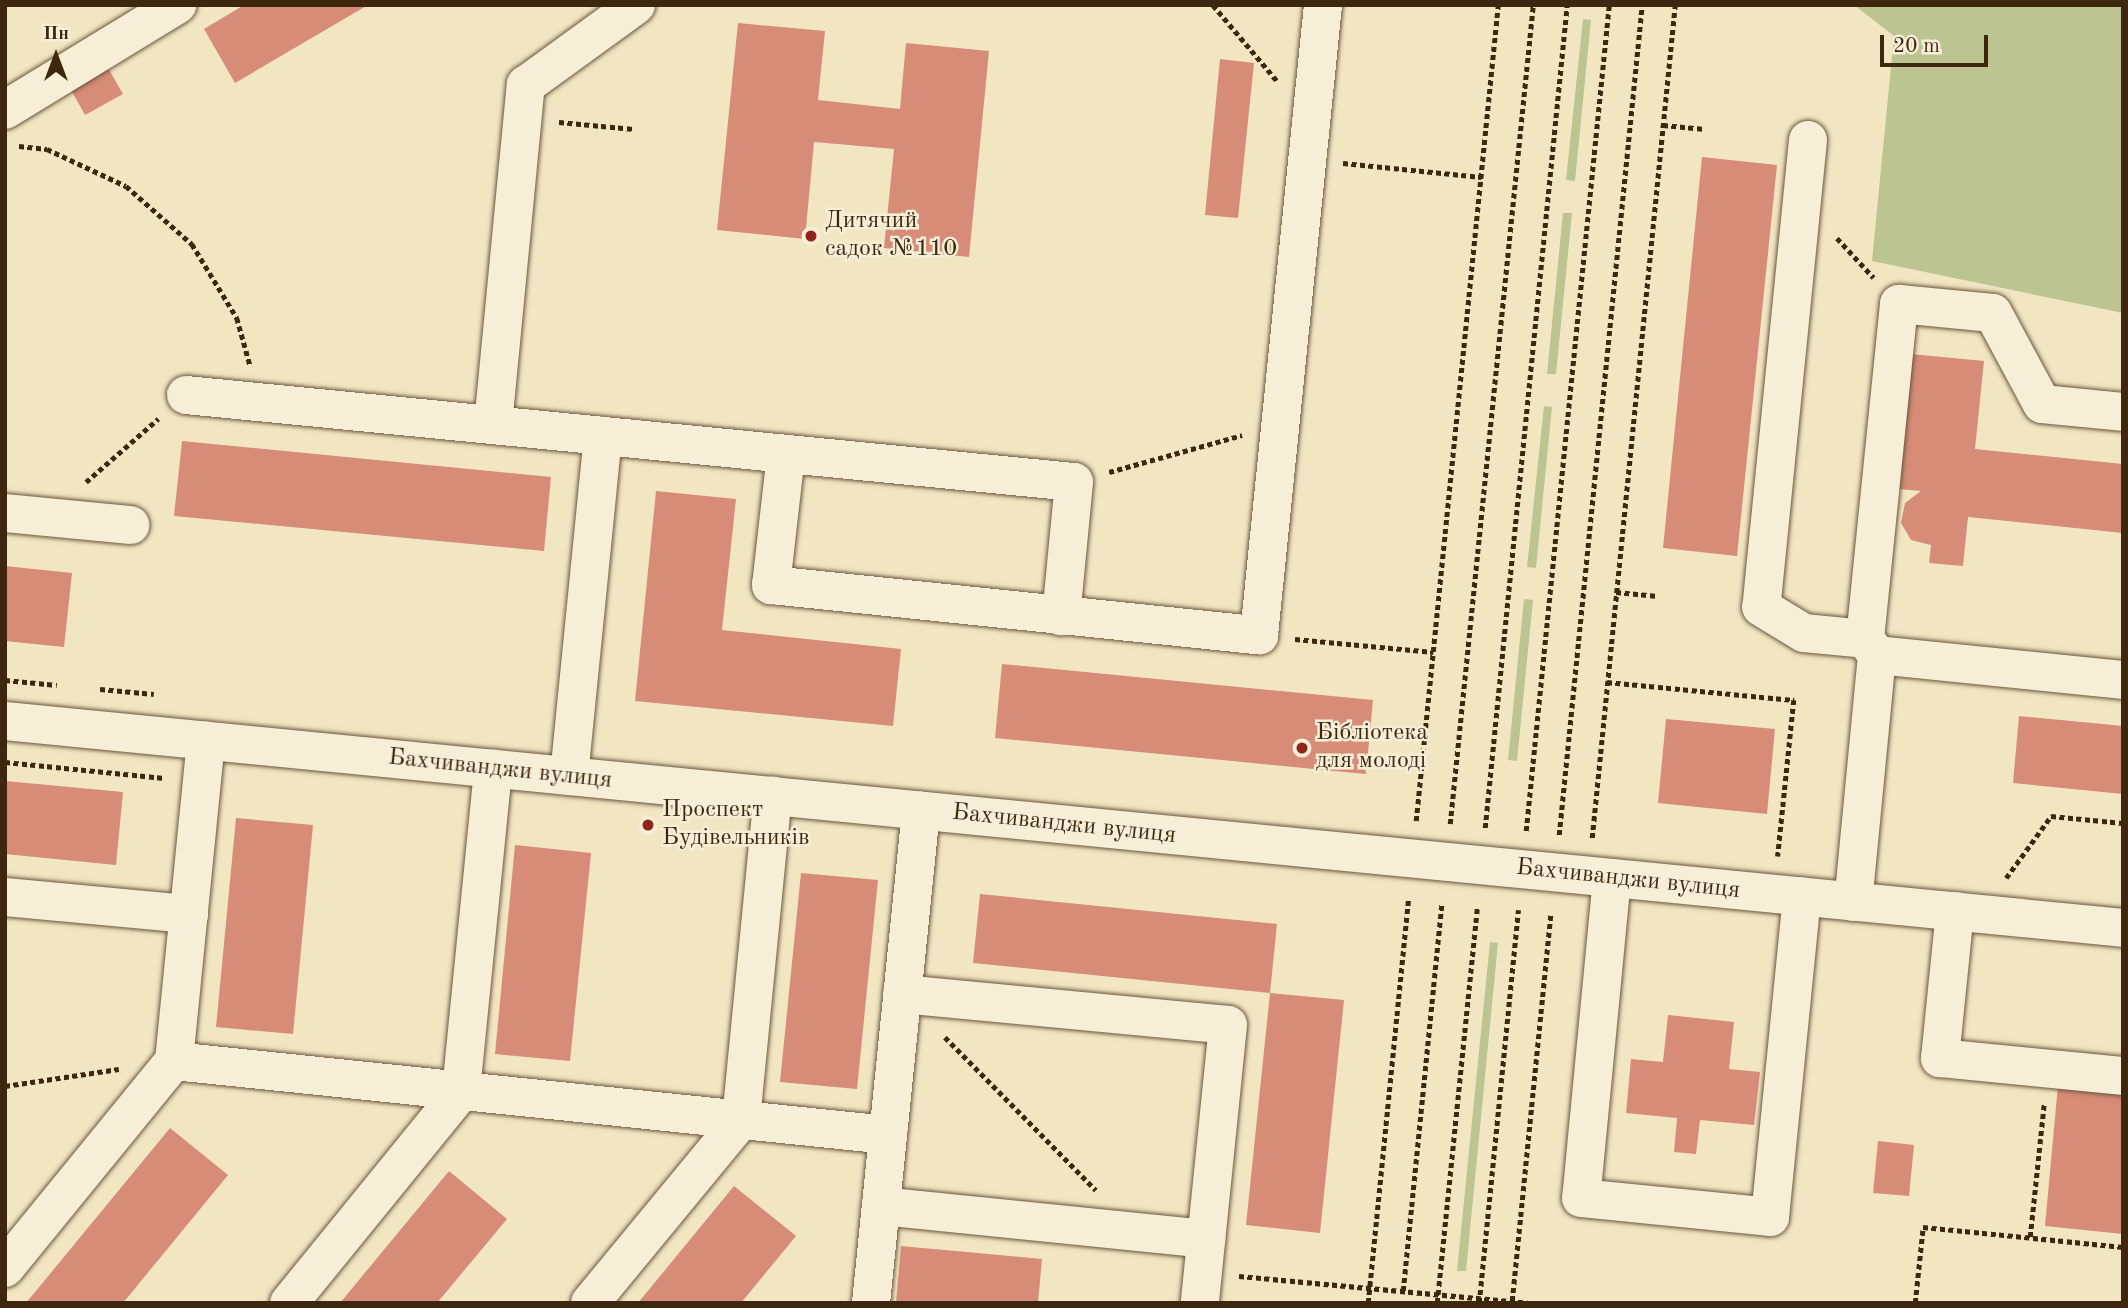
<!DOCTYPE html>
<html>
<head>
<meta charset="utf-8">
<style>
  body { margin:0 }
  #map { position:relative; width:2128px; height:1308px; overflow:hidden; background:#f1e5c2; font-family:"Old Standard TT",serif }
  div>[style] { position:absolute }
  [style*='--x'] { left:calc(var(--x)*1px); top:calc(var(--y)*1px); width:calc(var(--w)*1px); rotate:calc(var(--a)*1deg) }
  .green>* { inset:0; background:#bcc492 }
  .building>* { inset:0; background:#d68c77 }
  .path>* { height:4.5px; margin-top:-2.25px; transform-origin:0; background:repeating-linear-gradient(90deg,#3e270f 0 5px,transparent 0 8.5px) }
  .roads { filter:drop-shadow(0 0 2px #6b563c) drop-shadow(0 0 2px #6b563c) }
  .minor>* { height:38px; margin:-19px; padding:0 19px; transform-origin:19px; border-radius:19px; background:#f6eed7 }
  .dots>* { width:19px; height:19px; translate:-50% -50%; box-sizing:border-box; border:4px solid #f6eed7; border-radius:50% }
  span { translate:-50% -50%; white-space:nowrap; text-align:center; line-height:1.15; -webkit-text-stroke:5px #f6eed7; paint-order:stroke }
  .poi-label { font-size:24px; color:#3e270f }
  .left { translate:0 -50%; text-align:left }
  .street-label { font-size:24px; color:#3e270f }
  .frame { position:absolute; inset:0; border:7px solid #3e270f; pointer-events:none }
  .north { position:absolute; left:21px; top:21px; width:70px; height:70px; -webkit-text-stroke:5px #f6eed7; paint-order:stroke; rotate:0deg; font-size:19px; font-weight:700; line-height:28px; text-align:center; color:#3e270f }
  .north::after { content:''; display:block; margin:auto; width:24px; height:32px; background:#3e270f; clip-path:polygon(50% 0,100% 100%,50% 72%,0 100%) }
  .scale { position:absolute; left:1880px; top:35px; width:108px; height:32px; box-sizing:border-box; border:4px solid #3e270f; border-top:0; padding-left:9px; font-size:21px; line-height:24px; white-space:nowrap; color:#3e270f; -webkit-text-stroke:5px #f6eed7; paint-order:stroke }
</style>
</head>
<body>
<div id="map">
  <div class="green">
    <div style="clip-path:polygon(1854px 5px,2123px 5px,2123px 313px,1872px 261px,1894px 36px)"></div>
    <div style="clip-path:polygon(1583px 19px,1591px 20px,1575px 181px,1566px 180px)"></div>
    <div style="clip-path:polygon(1563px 213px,1572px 213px,1556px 374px,1547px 374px)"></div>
    <div style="clip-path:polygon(1544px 406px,1552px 407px,1536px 568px,1527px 567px)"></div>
    <div style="clip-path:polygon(1524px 599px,1533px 600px,1517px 761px,1508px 760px)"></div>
    <div style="clip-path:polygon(1490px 942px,1498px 943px,1466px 1271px,1457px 1271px)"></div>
  </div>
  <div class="building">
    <div style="clip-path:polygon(244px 5px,368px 5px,235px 83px,204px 29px)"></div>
    <div style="clip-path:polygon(738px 23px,825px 31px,818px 100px,900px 109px,906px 43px,989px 51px,969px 257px,884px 248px,894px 149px,814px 142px,805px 239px,717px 230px)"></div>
    <div style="clip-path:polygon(1220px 59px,1254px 63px,1238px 218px,1205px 215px)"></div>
    <div style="clip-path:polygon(107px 66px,123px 94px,85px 115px,70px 88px)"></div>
    <div style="clip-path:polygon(1702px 157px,1777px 165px,1737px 556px,1663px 548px)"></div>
    <div style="clip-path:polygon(1911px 354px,1984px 361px,1975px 449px,2123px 464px,2123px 533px,1968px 517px,1963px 566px,1929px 563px,1931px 545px,1911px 540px,1901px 523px,1905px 503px,1921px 491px,1898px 489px)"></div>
    <div style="clip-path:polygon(182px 441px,551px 477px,544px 551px,174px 516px)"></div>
    <div style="clip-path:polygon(656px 491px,736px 499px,722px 630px,901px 649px,893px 726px,635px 701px)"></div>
    <div style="clip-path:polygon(5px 566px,72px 573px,64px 647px,5px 641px)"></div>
    <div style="clip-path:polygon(1002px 664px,1373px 700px,1366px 774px,995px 738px)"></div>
    <div style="clip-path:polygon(2019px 716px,2123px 726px,2123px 794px,2013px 783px)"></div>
    <div style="clip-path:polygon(1666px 719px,1775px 729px,1767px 814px,1658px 803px)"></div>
    <div style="clip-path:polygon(5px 781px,123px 792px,116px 865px,5px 854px)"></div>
    <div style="clip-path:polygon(236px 818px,313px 825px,293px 1034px,216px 1027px)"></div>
    <div style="clip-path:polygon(515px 845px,591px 853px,570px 1061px,495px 1054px)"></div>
    <div style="clip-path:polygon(801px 873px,878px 880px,857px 1089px,780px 1082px)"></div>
    <div style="clip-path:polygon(980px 894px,1277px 924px,1270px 993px,1344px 1000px,1320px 1233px,1246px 1225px,1270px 993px,973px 963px)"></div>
    <div style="clip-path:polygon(1668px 1015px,1734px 1022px,1729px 1069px,1760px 1072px,1754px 1125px,1700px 1120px,1696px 1154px,1674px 1152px,1677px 1118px,1626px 1113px,1631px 1059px,1663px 1062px)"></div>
    <div style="clip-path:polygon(2058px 1085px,2123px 1091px,2123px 1234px,2045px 1226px)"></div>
    <div style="clip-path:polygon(170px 1128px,228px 1175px,123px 1303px,26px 1303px)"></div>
    <div style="clip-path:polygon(1878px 1141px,1914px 1145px,1909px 1196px,1873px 1193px)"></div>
    <div style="clip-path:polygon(449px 1171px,507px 1219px,437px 1303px,340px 1303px)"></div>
    <div style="clip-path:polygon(734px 1186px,796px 1236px,741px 1303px,638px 1303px)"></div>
    <div style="clip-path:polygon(901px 1246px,1042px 1259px,1038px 1303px,896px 1303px)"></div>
  </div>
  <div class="path">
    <div style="--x:1213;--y:5;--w:101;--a:49.8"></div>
    <div style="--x:559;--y:122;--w:75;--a:5.3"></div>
    <div style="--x:1663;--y:125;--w:42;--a:5.4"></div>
    <div style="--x:19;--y:146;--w:28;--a:6"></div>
    <div style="--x:47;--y:149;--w:87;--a:25.1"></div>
    <div style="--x:126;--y:186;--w:88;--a:41.3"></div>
    <div style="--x:192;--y:244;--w:87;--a:58.7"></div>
    <div style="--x:237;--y:318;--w:49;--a:74.5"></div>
    <div style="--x:1343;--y:163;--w:139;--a:5.8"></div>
    <div style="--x:1837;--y:238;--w:54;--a:47.2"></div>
    <div style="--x:1109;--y:472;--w:138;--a:-15.5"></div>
    <div style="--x:86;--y:482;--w:96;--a:-41.2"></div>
    <div style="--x:1616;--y:592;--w:42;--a:5.4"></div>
    <div style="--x:1295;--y:639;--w:139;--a:5.4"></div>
    <div style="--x:5;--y:680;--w:52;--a:5.5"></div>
    <div style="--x:1607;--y:682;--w:188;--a:5.5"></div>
    <div style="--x:1794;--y:700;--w:157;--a:95.9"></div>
    <div style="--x:100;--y:689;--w:54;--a:5.3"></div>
    <div style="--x:5;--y:762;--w:160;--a:5.7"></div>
    <div style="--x:1416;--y:821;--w:820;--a:-84.26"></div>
    <div style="--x:1450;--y:824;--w:823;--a:-84.21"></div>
    <div style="--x:1485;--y:828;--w:827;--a:-84.31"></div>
    <div style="--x:1526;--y:831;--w:830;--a:-84.26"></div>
    <div style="--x:1559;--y:835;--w:834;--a:-84.29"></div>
    <div style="--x:1592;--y:838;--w:837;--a:-84.31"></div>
    <div style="--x:2006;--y:878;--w:77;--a:-54"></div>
    <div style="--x:2051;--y:816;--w:72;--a:5.6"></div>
    <div style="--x:945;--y:1037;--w:215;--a:45.4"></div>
    <div style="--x:5;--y:1086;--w:115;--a:-8.5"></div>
    <div style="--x:2030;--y:1237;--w:134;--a:-84"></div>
    <div style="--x:1239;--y:1276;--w:290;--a:5.3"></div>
    <div style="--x:1403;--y:1291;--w:391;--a:-84.3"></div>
    <div style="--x:1512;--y:1301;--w:390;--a:-84.3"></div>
    <div style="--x:1368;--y:1303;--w:406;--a:-84.3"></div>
    <div style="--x:1437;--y:1303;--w:399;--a:-84.2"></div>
    <div style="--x:1479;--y:1303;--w:395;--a:-84.3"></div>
    <div style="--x:1915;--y:1303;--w:76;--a:-84"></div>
    <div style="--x:1923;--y:1227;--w:201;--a:5.7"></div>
  </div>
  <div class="roads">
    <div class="minor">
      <div style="--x:5;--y:110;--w:202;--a:-31.4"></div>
      <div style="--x:1808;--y:140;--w:469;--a:95.7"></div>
      <div style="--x:1761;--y:607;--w:50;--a:31.2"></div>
      <div style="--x:1804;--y:633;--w:61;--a:5.6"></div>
      <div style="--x:1865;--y:639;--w:20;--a:53"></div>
      <div style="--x:1877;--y:655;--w:248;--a:95.5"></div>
      <div style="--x:186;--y:395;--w:892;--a:5.6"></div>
      <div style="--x:1074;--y:482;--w:135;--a:95.5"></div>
      <div style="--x:493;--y:425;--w:342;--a:-84.5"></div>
      <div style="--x:526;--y:85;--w:136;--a:-36"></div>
      <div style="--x:786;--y:454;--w:132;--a:96.5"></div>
      <div style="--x:771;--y:585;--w:491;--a:5.9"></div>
      <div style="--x:1259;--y:635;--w:633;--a:-84.2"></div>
      <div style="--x:5;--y:513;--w:126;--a:5.5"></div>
      <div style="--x:1865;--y:639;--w:337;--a:-84.2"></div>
      <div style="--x:1899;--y:304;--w:94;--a:5.5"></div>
      <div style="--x:1993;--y:313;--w:103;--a:61.7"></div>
      <div style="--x:2042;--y:404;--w:81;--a:5.6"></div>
      <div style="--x:1877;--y:655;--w:247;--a:5.8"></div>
      <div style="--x:5;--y:721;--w:2128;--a:5.58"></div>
      <div style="--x:569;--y:776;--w:342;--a:-84.3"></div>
      <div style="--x:1612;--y:878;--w:321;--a:95.5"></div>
      <div style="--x:1581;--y:1198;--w:190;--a:5.7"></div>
      <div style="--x:1770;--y:1217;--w:322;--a:-84.3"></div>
      <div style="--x:5;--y:897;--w:185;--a:5.3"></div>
      <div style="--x:1955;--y:911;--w:148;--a:95.8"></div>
      <div style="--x:1940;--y:1058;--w:184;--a:5.6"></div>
      <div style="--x:902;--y:994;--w:327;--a:5.4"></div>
      <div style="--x:1228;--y:1025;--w:279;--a:95.8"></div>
      <div style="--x:174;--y:1061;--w:718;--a:5.92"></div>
      <div style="--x:881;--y:1206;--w:327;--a:5.8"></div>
      <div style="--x:5;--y:1268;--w:267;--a:-50.8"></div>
      <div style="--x:174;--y:1061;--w:322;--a:-84.3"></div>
      <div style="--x:289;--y:1303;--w:273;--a:-50.9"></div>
      <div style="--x:461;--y:1091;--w:324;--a:-84.3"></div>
      <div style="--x:590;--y:1303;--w:237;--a:-50.5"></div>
      <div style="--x:741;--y:1120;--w:326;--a:-84.4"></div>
      <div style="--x:871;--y:1303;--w:495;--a:-84.2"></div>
    </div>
  </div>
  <div class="dots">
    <div style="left:811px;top:236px;background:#8f2418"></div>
    <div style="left:1302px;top:748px;background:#8f2418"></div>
    <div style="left:648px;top:825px;background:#8f2418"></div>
  </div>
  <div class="poi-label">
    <span class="left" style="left:825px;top:236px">Дитячий<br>садок №110</span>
    <span class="left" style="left:1316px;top:748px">Бібліотека<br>для молоді</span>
    <span class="left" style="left:662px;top:825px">Проспект<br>Будівельників</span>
  </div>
  <div class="street-label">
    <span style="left:500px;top:770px;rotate:6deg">Бахчиванджи вулиця</span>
    <span style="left:1064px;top:825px;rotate:6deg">Бахчиванджи вулиця</span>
    <span style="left:1628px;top:880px;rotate:6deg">Бахчиванджи вулиця</span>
  </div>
  <div class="frame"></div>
  <div class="north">Пн</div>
  <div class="scale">20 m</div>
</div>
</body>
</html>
